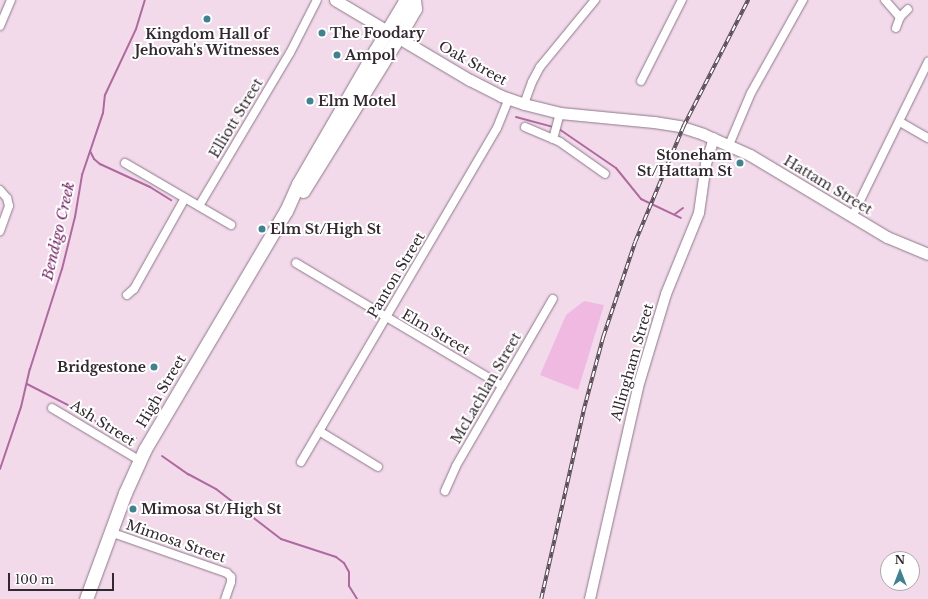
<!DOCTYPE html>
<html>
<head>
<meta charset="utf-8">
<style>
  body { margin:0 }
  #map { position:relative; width:928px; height:599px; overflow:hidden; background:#f2daeb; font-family:"Libre Baskerville",serif }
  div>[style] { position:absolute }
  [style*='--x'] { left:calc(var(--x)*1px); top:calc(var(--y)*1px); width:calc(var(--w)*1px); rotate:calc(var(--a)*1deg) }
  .green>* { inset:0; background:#efb9e1 }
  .stream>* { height:2px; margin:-1px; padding:0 1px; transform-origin:1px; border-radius:1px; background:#af699f }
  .roads { filter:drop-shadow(0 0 1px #8e7888) drop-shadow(0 0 1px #8e7888) }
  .minor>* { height:8px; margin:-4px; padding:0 4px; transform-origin:4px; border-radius:4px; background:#fff }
  .tertiary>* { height:10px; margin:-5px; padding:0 5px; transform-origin:5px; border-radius:5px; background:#fff }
  .secondary>* { height:11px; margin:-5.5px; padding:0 5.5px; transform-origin:5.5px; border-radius:5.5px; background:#fff }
  .trunk>* { height:13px; margin:-6.5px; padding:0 6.5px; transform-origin:6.5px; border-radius:6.5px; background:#fff }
  .rail>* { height:3.5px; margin-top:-1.75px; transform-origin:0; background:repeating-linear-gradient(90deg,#fff 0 6px,#584b54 0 12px); box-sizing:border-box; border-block:1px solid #584b54 }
  .dots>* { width:11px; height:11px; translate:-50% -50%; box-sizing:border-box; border:2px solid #fff; border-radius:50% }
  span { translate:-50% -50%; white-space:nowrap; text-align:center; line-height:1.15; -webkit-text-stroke:4px #fff; paint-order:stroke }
  .poi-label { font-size:14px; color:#32282f; font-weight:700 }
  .left { translate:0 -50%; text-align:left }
  .right { translate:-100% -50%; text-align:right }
  .street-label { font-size:14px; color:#32282f }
  .water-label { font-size:15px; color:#731e64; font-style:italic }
  .north { position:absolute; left:880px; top:551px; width:40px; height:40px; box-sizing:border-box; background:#fff; border:1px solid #ada9ac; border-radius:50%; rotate:0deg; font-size:11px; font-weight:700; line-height:16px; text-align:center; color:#32282f }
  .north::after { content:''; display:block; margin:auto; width:14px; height:18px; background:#3f8292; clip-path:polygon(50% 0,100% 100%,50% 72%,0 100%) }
  .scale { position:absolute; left:8px; top:573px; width:106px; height:18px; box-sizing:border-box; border:2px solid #32282f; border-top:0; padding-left:5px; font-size:12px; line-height:14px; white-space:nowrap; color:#32282f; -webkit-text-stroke:3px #fff; paint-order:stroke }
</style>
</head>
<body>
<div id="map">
  <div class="green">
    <div style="clip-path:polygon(584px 301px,604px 305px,578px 390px,540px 375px,566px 315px)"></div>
  </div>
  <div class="stream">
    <div style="--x:516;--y:117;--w:39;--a:15"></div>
    <div style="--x:559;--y:129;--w:69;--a:34.4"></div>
    <div style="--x:616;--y:168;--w:40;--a:51"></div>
    <div style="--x:641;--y:199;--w:44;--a:25.4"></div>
    <div style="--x:90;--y:151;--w:9;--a:63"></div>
    <div style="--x:94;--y:159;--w:8;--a:40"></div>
    <div style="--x:100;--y:164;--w:55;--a:24.7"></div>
    <div style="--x:150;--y:187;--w:25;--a:32"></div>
    <div style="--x:675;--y:214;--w:10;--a:-37"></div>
    <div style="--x:27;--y:384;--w:44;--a:27.1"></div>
    <div style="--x:66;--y:404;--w:51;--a:30.6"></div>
    <div style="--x:110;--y:430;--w:27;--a:17"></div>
    <div style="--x:162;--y:456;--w:32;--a:35"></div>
    <div style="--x:188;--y:474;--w:32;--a:28"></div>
    <div style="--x:216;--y:489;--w:82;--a:37.6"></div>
    <div style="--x:281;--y:539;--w:58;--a:18.1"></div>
    <div style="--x:336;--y:557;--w:10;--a:37"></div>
    <div style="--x:344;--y:563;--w:10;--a:61"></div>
    <div style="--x:349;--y:572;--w:14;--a:90"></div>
    <div style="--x:349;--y:586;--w:15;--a:58"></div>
    <div style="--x:0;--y:469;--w:65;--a:-71.3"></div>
    <div style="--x:21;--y:407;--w:39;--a:-77"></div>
    <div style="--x:30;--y:369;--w:105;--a:-72.3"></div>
    <div style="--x:62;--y:269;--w:54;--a:-76"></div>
    <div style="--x:75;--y:217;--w:43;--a:-80.5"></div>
    <div style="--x:82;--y:175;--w:65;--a:-71.3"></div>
    <div style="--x:103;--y:113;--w:18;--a:-84"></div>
    <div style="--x:105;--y:95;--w:73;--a:-64.8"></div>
    <div style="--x:136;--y:29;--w:30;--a:-73"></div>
  </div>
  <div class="roads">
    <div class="minor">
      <div style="--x:885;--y:0;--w:23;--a:49"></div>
      <div style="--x:0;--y:26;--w:28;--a:-67"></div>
      <div style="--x:896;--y:28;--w:12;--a:-70"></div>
      <div style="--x:900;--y:17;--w:11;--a:-45"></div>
      <div style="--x:641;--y:81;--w:91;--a:-63.2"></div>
      <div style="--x:524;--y:104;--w:23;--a:-70"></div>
      <div style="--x:532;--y:82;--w:17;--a:-62"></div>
      <div style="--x:540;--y:67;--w:87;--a:-50.6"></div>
      <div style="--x:900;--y:122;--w:32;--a:30"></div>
      <div style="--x:525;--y:127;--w:38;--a:23"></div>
      <div style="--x:560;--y:142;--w:55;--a:35.4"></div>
      <div style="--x:553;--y:139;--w:27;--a:-75"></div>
      <div style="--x:729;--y:145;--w:56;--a:-67.1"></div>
      <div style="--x:751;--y:93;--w:107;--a:-60.8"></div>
      <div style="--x:125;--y:163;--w:123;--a:30.3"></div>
      <div style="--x:0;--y:190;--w:11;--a:49"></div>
      <div style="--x:7;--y:198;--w:8;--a:76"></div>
      <div style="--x:9;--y:206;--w:27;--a:110"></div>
      <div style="--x:199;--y:206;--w:178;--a:-59.3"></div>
      <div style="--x:290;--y:53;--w:59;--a:-63"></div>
      <div style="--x:852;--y:217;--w:173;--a:-63.9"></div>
      <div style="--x:296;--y:263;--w:240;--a:30.8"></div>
      <div style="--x:127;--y:295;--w:9;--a:-41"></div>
      <div style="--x:134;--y:289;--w:104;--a:-60.7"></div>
      <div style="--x:52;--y:408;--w:101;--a:30.9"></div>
      <div style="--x:319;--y:431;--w:69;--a:31.4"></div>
      <div style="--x:301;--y:462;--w:387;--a:-59.6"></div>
      <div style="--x:497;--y:128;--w:31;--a:-68"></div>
      <div style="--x:445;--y:491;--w:27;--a:-66"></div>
      <div style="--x:456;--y:466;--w:193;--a:-59.9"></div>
      <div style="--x:110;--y:532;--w:124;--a:19.3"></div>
      <div style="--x:227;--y:573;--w:6;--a:45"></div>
      <div style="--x:231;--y:577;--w:5;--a:90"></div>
      <div style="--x:231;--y:582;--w:18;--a:109"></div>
    </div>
    <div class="tertiary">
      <div style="--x:590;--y:599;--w:217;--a:-77.2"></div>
      <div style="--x:638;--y:387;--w:97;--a:-73.2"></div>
      <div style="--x:666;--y:294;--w:87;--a:-67.8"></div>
      <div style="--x:699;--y:213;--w:49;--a:-81.9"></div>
      <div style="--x:706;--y:164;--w:27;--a:-73"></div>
    </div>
    <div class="secondary">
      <div style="--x:335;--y:0;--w:157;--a:30.7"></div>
      <div style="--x:470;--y:80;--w:35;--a:27"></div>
      <div style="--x:501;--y:96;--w:24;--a:19"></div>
      <div style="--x:524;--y:104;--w:37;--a:14"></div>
      <div style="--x:560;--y:113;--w:94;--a:5.5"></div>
      <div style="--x:654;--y:122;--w:25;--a:9"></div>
      <div style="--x:679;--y:126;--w:25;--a:18"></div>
      <div style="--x:703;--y:134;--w:51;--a:24.1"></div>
      <div style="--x:750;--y:155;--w:160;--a:30.9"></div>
      <div style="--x:887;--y:237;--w:44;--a:22.5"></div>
    </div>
    <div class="trunk">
      <div style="--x:303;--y:191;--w:180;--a:-58.2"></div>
      <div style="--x:398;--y:38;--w:34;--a:-60"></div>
      <div style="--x:415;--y:9;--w:9;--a:-96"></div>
      <div style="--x:86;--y:599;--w:113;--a:-69.8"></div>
      <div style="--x:125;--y:493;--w:48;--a:-65.6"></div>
      <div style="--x:145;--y:449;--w:277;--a:-59.4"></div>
      <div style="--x:286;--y:211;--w:30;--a:-66"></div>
      <div style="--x:298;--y:184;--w:154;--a:-59.9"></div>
      <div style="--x:375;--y:51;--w:56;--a:-58.9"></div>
      <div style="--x:404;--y:3;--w:5;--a:-37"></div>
    </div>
  </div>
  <div class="rail">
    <div style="--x:541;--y:599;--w:192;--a:-77.3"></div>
    <div style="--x:583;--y:412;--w:78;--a:-75.1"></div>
    <div style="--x:603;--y:337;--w:100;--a:-71.4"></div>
    <div style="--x:635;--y:242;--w:125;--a:-67.3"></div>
    <div style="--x:683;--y:127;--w:143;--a:-62.9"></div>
  </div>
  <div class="dots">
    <div style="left:207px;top:19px;background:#3f8292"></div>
    <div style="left:322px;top:33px;background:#3f8292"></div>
    <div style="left:337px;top:55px;background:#3f8292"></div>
    <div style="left:310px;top:101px;background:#3f8292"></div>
    <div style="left:740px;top:163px;background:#3f8292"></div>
    <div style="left:262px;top:229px;background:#3f8292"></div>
    <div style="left:154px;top:367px;background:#3f8292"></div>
    <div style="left:133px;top:509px;background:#3f8292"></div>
  </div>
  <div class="poi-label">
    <span class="left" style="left:330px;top:33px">The Foodary</span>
    <span style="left:207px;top:42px">Kingdom Hall of<br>Jehovah's Witnesses</span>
    <span class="left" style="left:345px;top:55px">Ampol</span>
    <span class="left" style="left:318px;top:101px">Elm Motel</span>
    <span class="right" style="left:732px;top:163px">Stoneham<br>St/Hattam St</span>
    <span class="left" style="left:270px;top:229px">Elm St/High St</span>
    <span class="right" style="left:146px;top:367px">Bridgestone</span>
    <span class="left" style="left:141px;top:509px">Mimosa St/High St</span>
  </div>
  <div class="street-label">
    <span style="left:473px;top:63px;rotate:29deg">Oak Street</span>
    <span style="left:236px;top:118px;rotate:-59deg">Elliott Street</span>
    <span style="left:828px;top:185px;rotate:31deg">Hattam Street</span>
    <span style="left:396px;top:275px;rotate:-59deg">Panton Street</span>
    <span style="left:436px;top:332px;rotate:30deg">Elm Street</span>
    <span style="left:632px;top:362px;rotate:-74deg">Allingham Street</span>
    <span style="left:486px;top:388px;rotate:-60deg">McLachlan Street</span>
    <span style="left:161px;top:391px;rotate:-59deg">High Street</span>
    <span style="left:103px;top:423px;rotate:32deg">Ash Street</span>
    <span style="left:176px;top:541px;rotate:19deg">Mimosa Street</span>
  </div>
  <div class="water-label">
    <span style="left:58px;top:231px;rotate:-77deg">Bendigo Creek</span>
  </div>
  <div class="north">N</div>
  <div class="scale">100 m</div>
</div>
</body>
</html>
